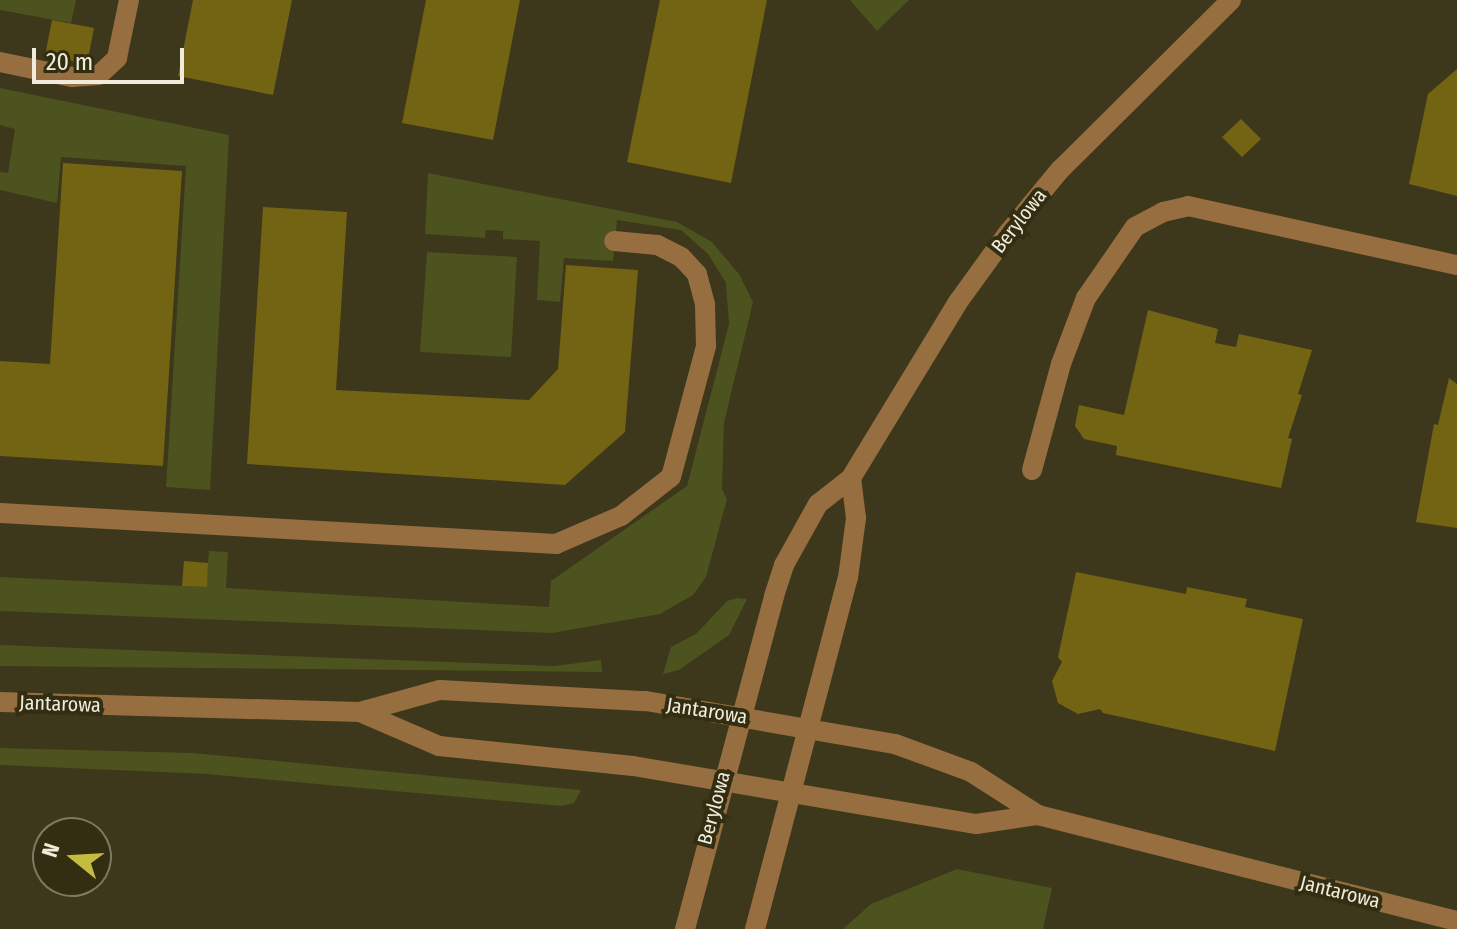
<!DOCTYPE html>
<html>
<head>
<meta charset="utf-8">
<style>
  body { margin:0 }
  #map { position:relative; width:1457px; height:929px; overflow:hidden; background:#3d371b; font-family:"Fira Sans Condensed",sans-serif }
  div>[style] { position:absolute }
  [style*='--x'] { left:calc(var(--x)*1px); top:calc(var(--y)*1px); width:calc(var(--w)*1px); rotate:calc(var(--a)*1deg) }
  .green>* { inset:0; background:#4c531e }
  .building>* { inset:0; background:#736413 }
  .minor>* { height:20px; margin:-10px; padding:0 10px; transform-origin:10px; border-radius:10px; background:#966e40 }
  span { translate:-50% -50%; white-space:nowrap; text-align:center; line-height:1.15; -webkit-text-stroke:8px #332d11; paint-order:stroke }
  .street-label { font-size:20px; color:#efecdc }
  .north { position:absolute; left:32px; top:817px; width:80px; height:80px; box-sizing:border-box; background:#332d11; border:2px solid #7e7962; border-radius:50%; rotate:288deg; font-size:22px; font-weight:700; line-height:32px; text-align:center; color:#efecdc }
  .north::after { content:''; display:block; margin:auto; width:28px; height:36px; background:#c4bc3e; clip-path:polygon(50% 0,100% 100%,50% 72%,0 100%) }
  .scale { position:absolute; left:32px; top:48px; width:152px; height:36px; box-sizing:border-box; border:4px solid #efecdc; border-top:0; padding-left:10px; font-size:24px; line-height:28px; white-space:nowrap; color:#efecdc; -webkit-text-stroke:6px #332d11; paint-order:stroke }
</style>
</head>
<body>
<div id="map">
  <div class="green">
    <div style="clip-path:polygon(0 0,76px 0,71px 23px,0 10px)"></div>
    <div style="clip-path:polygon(850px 0,909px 0,877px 31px)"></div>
    <div style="clip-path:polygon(0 88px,229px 135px,210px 490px,166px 487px,186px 166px,61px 157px,57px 203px,0 190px,0 172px,8px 173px,15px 129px,0 125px)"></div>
    <div style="clip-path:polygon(428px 173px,677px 222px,712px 242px,739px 274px,753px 302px,724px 423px,722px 489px,727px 499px,706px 577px,693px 595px,660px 614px,552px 633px,0 611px,0 577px,206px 587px,209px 551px,228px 552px,226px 588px,549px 607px,551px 581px,687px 486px,729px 324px,726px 283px,708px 254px,681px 230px,617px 220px,613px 261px,564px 258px,560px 302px,537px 300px,540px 241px,503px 239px,503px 231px,486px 230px,485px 238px,425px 234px)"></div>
    <div style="clip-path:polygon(427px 252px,517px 257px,511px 357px,420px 352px)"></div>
    <div style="clip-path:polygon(737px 598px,747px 599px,729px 635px,679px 670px,663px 674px,671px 647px,696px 634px,727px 601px)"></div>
    <div style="clip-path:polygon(0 645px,554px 666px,601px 660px,602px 672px,0 666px)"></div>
    <div style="clip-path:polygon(0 748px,193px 753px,581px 790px,574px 803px,561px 806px,207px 774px,0 765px)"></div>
    <div style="clip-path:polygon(957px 869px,1052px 888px,1043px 929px,843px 929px,871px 904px)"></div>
  </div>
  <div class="building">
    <div style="clip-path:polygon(193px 0,292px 0,273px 95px,178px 76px)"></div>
    <div style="clip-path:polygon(426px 0,520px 0,493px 140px,402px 123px)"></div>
    <div style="clip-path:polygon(660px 0,767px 0,731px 183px,627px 162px)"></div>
    <div style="clip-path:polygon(52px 20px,94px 28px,87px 64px,45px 56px)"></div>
    <div style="clip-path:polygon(1457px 69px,1457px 196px,1409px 184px,1428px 94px)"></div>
    <div style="clip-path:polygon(1241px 119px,1261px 139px,1242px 157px,1222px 137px)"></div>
    <div style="clip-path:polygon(63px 163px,182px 171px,163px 466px,0 456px,0 361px,50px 364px)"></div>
    <div style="clip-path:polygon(263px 207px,347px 212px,336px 390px,529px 400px,558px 369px,566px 265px,638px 270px,625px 432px,565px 485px,247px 464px)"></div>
    <div style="clip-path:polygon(1148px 310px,1218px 329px,1215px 343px,1236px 347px,1239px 334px,1312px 350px,1298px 394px,1302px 395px,1288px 438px,1292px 439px,1281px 488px,1116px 455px,1117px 446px,1084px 439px,1075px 426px,1079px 405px,1124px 415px)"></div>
    <div style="clip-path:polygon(1449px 378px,1457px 384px,1457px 528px,1416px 522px,1434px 424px,1438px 425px)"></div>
    <div style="clip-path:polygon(184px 561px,208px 563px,207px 587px,182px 586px)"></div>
    <div style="clip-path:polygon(1076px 572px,1186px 594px,1187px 587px,1247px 599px,1245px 607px,1303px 619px,1275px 751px,1103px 713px,1100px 709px,1078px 714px,1058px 703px,1052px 681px,1062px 662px,1058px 657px)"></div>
  </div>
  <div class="minor">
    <div style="--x:0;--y:62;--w:74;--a:11.8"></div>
    <div style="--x:72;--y:77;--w:27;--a:-4"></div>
    <div style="--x:99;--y:75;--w:25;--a:-43"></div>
    <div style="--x:117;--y:58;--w:59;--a:-78.3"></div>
    <div style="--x:1032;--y:470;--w:110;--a:-74.7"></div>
    <div style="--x:1061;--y:364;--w:71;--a:-69.3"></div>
    <div style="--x:1086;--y:298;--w:86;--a:-55.4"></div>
    <div style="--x:1135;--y:227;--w:32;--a:-28"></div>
    <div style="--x:1163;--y:212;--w:26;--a:-13"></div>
    <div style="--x:1188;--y:206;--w:275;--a:12.4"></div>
    <div style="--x:0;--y:513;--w:557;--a:3.19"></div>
    <div style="--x:556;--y:544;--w:71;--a:-23.3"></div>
    <div style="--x:621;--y:516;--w:63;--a:-38"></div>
    <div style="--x:671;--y:477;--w:136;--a:-75"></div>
    <div style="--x:706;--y:346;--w:42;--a:-91.4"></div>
    <div style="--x:705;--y:304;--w:31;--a:-105"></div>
    <div style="--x:697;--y:274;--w:23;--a:-133"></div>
    <div style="--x:681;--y:257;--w:27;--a:-153"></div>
    <div style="--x:657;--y:245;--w:43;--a:-174.7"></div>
    <div style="--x:0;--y:702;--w:360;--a:1.6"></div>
    <div style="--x:360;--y:712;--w:83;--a:-15.4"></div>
    <div style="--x:440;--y:690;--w:206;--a:3.1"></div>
    <div style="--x:646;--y:701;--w:253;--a:9.8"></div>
    <div style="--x:895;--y:744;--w:81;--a:20.2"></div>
    <div style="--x:971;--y:772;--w:80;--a:32.7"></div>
    <div style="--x:1038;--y:815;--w:432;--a:14.2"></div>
    <div style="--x:360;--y:712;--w:86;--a:23.3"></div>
    <div style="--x:439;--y:746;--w:195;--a:5.9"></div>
    <div style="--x:633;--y:766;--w:348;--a:9.6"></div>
    <div style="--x:976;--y:824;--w:63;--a:-8.3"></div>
    <div style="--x:685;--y:929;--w:345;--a:-75"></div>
    <div style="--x:774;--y:596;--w:33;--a:-72"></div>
    <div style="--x:784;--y:565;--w:70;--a:-60.9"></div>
    <div style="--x:818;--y:504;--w:42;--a:-38.2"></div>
    <div style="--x:851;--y:478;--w:206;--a:-58.7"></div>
    <div style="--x:958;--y:302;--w:85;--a:-54.1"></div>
    <div style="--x:1008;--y:233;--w:82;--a:-50.5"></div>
    <div style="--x:1060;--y:170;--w:241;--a:-44.8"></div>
    <div style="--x:755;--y:929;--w:363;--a:-75.2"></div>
    <div style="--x:848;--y:578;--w:61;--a:-82.4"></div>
    <div style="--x:856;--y:518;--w:40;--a:-97.1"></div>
  </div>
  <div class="street-label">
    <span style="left:1019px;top:221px;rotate:-52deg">Berylowa</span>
    <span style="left:60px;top:704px;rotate:2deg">Jantarowa</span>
    <span style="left:707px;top:711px;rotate:9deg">Jantarowa</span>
    <span style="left:714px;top:808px;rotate:-75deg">Berylowa</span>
    <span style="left:1340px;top:892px;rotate:14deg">Jantarowa</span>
  </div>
  <div class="north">N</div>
  <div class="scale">20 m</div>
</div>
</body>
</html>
